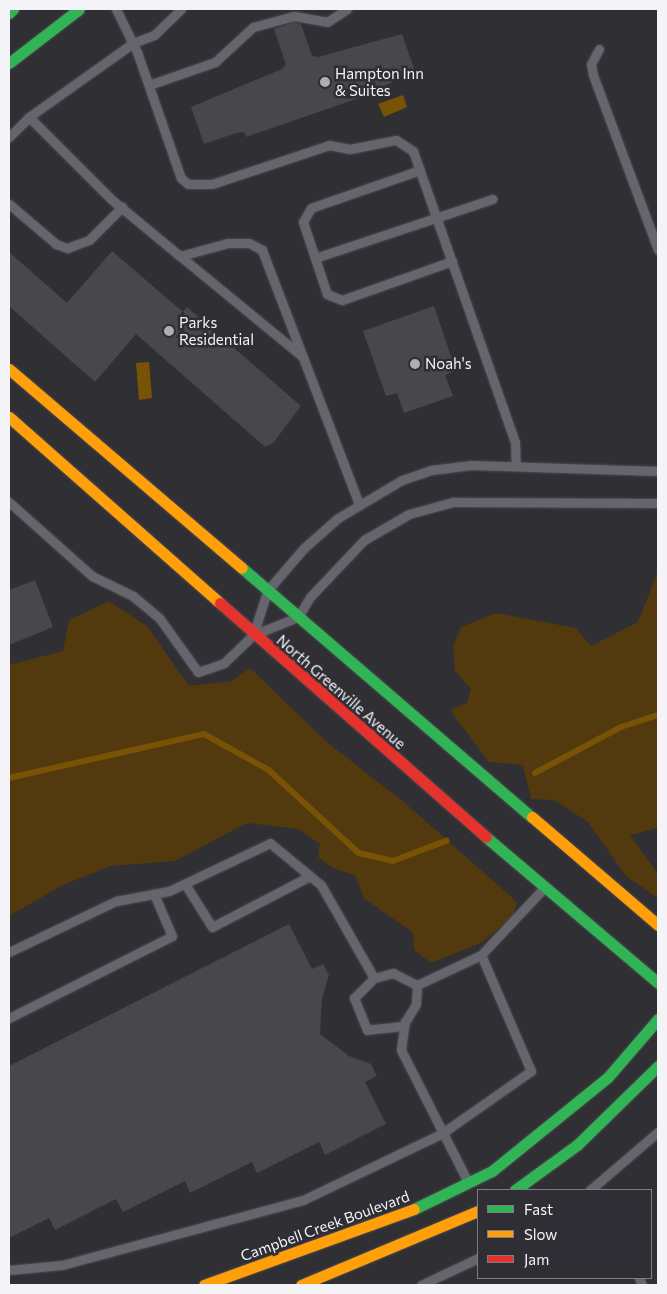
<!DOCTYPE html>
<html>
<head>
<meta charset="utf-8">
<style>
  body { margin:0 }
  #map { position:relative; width:667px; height:1294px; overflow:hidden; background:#302f34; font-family:Commissioner,sans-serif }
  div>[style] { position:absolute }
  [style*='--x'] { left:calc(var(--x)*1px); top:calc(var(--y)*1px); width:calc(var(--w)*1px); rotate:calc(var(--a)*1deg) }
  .green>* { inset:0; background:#52390e }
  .water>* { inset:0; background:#785205 }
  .stream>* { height:5.5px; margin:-2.75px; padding:0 2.75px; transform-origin:2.75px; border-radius:2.75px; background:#785205 }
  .building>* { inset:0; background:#48474b }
  .roads { filter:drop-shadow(0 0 1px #4c4b4f) drop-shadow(0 0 1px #4c4b4f) }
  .lane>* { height:9px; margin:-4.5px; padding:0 4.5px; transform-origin:4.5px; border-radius:4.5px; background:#66646d }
  .fast>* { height:11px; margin:-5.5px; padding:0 5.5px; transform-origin:5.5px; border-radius:5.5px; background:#30b455 }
  .slow>* { height:11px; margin:-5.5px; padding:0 5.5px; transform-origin:5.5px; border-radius:5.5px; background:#ff9f0a }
  .jam>* { height:11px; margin:-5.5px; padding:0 5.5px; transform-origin:5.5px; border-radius:5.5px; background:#e5322d }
  .dots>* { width:14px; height:14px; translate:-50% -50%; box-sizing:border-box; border:2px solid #2f2e35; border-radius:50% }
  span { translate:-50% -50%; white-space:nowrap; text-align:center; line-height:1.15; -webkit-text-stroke:5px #2f2e35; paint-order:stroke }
  .poi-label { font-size:15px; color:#f4f3f8 }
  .left { translate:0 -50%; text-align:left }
  .street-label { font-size:15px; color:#f4f3f8 }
  .frame { position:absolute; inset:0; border:10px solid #f4f3f8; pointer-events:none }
  .legend { position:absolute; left:477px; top:1189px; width:175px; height:90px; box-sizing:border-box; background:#2f2e35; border:1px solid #7e7d83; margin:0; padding:6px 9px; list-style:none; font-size:15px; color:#f4f3f8 }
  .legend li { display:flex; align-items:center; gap:10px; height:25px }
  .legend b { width:25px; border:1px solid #7e7d83 }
</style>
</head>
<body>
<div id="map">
  <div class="green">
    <div style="clip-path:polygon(658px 571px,658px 828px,630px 835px,658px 874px,658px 898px,626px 876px,588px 822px,554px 800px,531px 799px,523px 765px,489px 762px,450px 710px,467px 703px,471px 689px,455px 671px,453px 647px,461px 627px,496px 613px,576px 628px,591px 646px,638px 622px)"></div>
    <div style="clip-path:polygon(109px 601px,147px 626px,189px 686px,232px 681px,250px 668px,329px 744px,404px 802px,517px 902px,513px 917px,481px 943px,431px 963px,414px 950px,413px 933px,364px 898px,355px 875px,333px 868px,318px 857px,320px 844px,298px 829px,247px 823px,175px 861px,111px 866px,63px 885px,9px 916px,9px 665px,63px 651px,69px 620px)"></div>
  </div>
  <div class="water">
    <div style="clip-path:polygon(403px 95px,407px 107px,384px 117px,378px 104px)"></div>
    <div style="clip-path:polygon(149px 362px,152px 398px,139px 400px,136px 363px)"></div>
  </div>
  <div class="stream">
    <div style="--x:535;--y:773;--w:98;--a:-28.1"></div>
    <div style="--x:621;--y:727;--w:39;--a:-18"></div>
    <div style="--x:9;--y:778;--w:200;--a:-12.7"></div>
    <div style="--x:204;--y:734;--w:74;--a:29"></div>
    <div style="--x:269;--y:770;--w:122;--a:42.7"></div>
    <div style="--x:359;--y:853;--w:35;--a:13"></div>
    <div style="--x:393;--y:861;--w:57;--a:-20.7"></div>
  </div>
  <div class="building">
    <div style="clip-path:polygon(294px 22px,301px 24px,312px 56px,318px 57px,402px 34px,415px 71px,362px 97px,246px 137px,244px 132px,236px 133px,204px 144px,191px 107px,282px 69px,286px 65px,274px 29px)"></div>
    <div style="clip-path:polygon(112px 251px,183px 312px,187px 307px,301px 406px,273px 443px,265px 447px,136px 334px,95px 382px,9px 306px,9px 252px,67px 303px)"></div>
    <div style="clip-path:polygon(434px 306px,456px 371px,445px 375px,453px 396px,404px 413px,397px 393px,386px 396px,363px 331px)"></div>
    <div style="clip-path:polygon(35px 580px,53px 627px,9px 645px,9px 590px)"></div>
    <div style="clip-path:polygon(289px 924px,312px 969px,323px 964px,329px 975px,322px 998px,320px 1034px,349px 1056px,371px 1064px,377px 1076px,365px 1082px,386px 1124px,325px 1155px,319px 1142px,257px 1173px,252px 1162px,190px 1193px,185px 1181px,123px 1212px,116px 1199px,55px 1230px,49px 1218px,9px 1238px,9px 1066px)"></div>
  </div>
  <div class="roads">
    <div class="lane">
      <div style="--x:116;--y:9;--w:48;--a:64"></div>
      <div style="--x:137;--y:52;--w:133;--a:70.8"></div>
      <div style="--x:181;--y:178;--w:9;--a:41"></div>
      <div style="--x:188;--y:184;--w:24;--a:0"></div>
      <div style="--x:212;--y:184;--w:123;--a:-18.4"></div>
      <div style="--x:329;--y:145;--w:21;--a:11"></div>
      <div style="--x:350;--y:149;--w:47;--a:-11.1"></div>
      <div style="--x:396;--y:140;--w:20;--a:33"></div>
      <div style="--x:413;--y:151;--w:308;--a:70.7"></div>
      <div style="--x:515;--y:442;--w:23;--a:88"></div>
      <div style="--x:181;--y:9;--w:37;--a:136"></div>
      <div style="--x:154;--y:35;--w:22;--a:159"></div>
      <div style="--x:133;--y:43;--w:128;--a:144.6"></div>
      <div style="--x:29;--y:117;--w:116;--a:45"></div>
      <div style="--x:111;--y:199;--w:89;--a:39.6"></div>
      <div style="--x:180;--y:256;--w:50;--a:-15.2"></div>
      <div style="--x:228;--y:243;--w:21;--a:0"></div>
      <div style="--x:249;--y:243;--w:15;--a:28"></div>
      <div style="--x:262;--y:250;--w:272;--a:69.1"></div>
      <div style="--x:599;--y:49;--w:17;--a:118"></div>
      <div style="--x:591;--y:64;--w:11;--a:80"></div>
      <div style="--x:593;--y:75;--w:187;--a:69.6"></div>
      <div style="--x:149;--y:85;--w:70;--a:-19.2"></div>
      <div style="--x:215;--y:62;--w:52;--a:-42.6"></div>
      <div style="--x:253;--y:27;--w:42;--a:-15"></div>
      <div style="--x:294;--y:16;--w:34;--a:10"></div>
      <div style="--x:327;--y:22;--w:24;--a:-33"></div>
      <div style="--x:9;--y:137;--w:28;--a:-45"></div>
      <div style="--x:420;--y:170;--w:115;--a:160.8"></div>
      <div style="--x:311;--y:208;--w:16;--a:120"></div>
      <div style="--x:303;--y:222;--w:76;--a:71.6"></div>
      <div style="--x:327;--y:294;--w:16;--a:22"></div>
      <div style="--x:342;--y:300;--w:117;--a:-19.5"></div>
      <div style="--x:9;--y:204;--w:62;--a:40.4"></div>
      <div style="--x:56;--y:244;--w:12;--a:20"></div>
      <div style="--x:67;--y:248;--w:23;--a:-20"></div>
      <div style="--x:89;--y:240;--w:47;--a:-45"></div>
      <div style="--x:180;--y:256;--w:159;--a:39.4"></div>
      <div style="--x:315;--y:258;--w:187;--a:-18.4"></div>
      <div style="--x:9;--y:502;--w:111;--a:41.7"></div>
      <div style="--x:92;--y:576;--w:46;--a:26"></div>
      <div style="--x:133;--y:596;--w:35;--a:40"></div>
      <div style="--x:160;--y:619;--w:65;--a:54.4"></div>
      <div style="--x:198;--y:672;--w:28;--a:-19"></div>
      <div style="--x:224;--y:663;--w:40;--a:-44"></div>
      <div style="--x:253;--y:635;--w:48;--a:-21.8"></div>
      <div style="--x:298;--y:617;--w:23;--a:-59"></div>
      <div style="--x:310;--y:597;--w:79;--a:-46.5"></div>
      <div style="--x:364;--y:540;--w:52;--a:-30"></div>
      <div style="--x:409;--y:514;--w:46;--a:-15.3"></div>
      <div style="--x:453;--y:502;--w:205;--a:0.3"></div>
      <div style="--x:255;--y:629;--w:40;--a:-72"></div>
      <div style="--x:267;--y:591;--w:57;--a:-49.3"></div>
      <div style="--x:304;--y:548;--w:45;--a:-41.4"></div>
      <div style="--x:338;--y:518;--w:74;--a:-30.7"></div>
      <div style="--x:402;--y:480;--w:31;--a:-19"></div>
      <div style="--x:431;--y:470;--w:39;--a:-7"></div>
      <div style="--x:470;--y:465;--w:188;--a:1.8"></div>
      <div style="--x:185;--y:884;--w:51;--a:57.9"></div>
      <div style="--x:212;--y:927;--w:110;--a:-27.5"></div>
      <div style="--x:9;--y:952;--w:119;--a:-25.5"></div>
      <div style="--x:116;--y:901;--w:54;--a:-10.7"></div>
      <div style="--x:169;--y:891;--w:112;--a:-25.4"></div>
      <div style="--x:270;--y:843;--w:66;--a:39.5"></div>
      <div style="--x:321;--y:885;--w:107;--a:60.3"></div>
      <div style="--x:393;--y:973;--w:27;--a:27"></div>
      <div style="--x:417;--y:985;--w:19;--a:93"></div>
      <div style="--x:416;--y:1004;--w:26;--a:121"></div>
      <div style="--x:403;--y:1026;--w:36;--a:174"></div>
      <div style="--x:367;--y:1030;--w:35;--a:-112"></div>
      <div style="--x:354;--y:998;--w:28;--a:-45"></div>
      <div style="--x:374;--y:978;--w:20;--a:-15"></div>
      <div style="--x:417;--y:985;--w:71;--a:-25.1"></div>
      <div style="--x:481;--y:955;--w:89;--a:-46.8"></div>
      <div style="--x:9;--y:1018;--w:182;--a:-26.7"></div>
      <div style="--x:172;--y:936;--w:46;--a:-113.2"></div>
      <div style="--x:405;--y:1021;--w:29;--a:98"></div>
      <div style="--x:401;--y:1050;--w:146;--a:63.1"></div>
      <div style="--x:590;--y:1190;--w:89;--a:-40.5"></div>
      <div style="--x:9;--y:1270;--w:53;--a:-5.4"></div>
      <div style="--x:62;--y:1265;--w:250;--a:-15.1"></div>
      <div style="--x:303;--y:1200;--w:153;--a:-25.6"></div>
      <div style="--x:441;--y:1134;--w:110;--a:-35"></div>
      <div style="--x:531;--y:1071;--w:126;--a:-113.3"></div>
      <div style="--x:639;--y:1278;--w:8;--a:67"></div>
      <div style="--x:421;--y:1285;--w:63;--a:-25.3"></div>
    </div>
    <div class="fast">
      <div style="--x:9;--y:13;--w:6;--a:-45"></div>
      <div style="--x:9;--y:63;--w:88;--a:-37.6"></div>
      <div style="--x:242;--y:568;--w:382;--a:40.7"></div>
      <div style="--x:486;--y:837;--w:226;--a:40.3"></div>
      <div style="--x:515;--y:1190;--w:77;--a:-36"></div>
      <div style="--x:577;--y:1145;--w:113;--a:-44.3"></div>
      <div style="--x:414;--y:1209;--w:87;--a:-26"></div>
      <div style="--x:492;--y:1171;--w:149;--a:-39"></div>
      <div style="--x:608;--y:1077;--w:77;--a:-49.2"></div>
    </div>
    <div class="slow">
      <div style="--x:9;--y:369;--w:306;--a:40.5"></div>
      <div style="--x:9;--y:417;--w:281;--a:41.4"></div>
      <div style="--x:532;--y:817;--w:166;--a:40.6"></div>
      <div style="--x:204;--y:1285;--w:223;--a:-19.9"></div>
      <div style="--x:301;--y:1285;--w:192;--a:-22.7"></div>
    </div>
    <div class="jam">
      <div style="--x:220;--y:603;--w:354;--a:41.3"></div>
    </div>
  </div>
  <div class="dots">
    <div style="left:325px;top:82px;background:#afaeb3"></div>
    <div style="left:169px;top:331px;background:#afaeb3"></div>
    <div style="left:415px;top:364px;background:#afaeb3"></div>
  </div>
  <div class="poi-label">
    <span class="left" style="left:335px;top:82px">Hampton Inn<br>&amp; Suites</span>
    <span class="left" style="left:179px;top:331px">Parks<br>Residential</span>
    <span class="left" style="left:425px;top:364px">Noah's</span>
  </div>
  <div class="street-label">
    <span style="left:341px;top:692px;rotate:41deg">North Greenville Avenue</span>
    <span style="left:325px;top:1226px;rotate:-20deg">Campbell Creek Boulevard</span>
  </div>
  <div class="frame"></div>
  <ul class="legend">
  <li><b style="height:6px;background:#30b455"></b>Fast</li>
  <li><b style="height:6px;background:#ff9f0a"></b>Slow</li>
  <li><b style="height:6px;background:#e5322d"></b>Jam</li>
  </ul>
</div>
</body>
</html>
